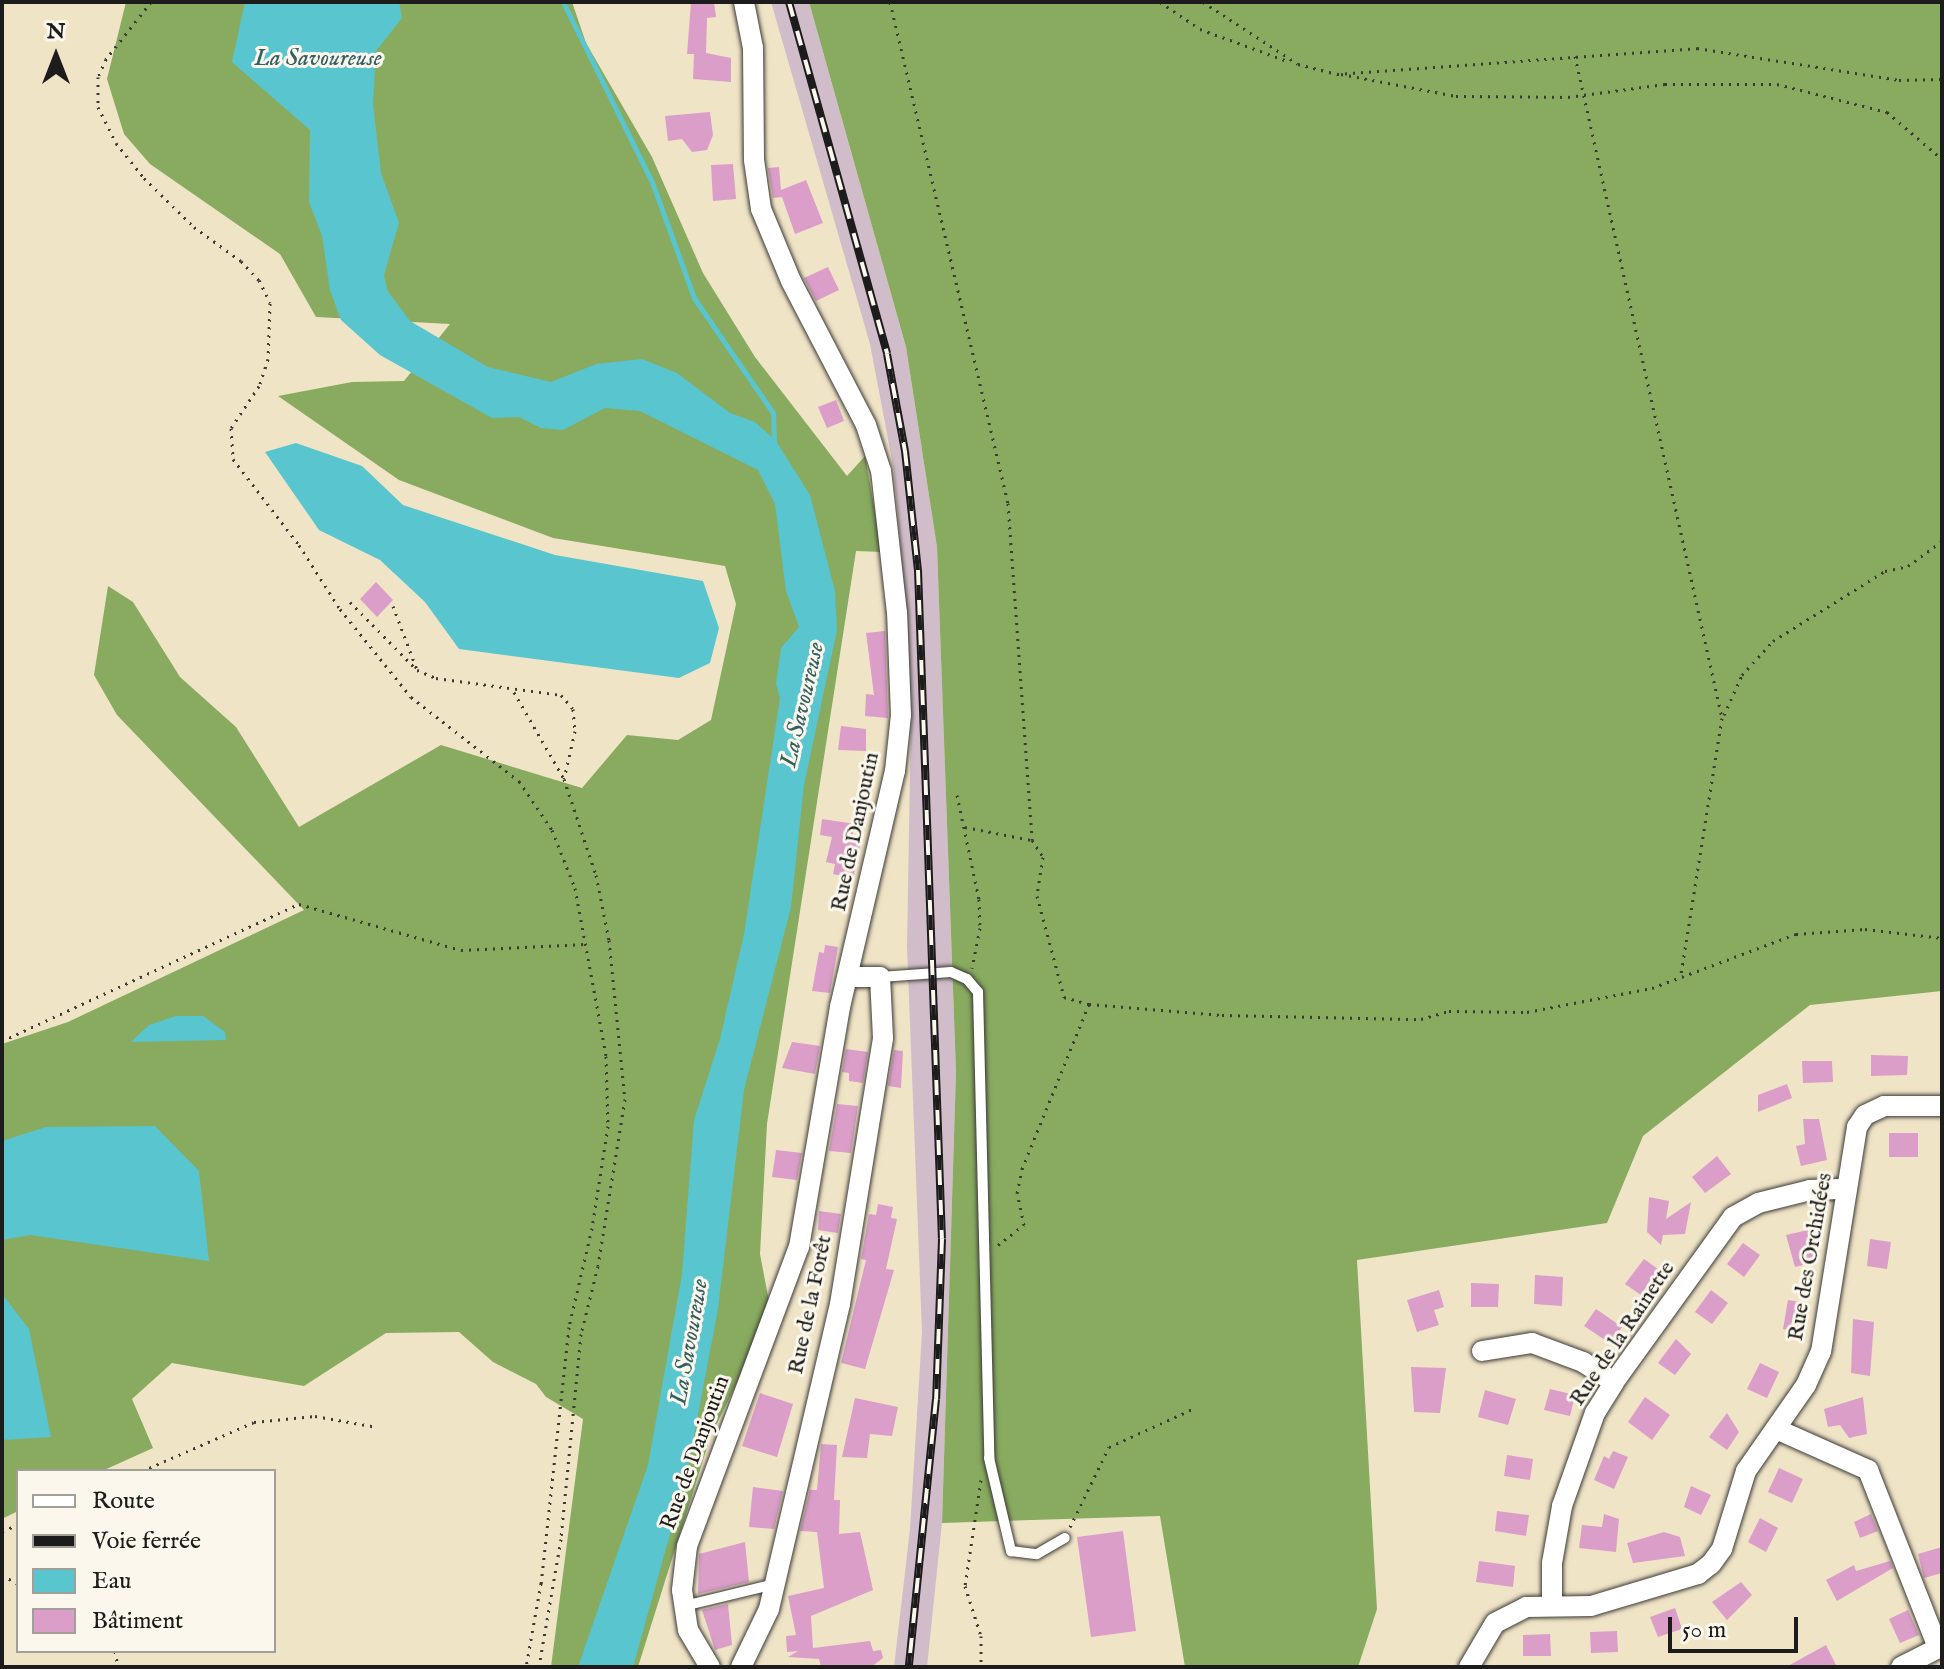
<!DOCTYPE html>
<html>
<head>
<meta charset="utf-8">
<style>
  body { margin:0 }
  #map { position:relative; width:1944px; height:1669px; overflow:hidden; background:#f0e4c7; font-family:"IM FELL English",serif }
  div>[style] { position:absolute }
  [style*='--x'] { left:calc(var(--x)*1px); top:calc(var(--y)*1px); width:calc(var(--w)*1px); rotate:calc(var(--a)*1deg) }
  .industrial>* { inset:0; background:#d1bdc9 }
  .forest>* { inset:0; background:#88ab60 }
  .water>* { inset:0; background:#58c5cf }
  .stream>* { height:5px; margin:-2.5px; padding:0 2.5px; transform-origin:2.5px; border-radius:2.5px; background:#58c5cf }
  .building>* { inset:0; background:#da9ec8 }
  .path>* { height:3px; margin-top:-1.5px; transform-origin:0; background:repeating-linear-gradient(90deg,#3c3a36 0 2px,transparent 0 8px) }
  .roads { filter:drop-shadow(0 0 2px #3c3a36) drop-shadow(0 0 2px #3c3a36) }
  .service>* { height:10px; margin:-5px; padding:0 5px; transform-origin:5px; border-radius:5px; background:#fff }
  .minor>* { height:20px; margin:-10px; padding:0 10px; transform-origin:10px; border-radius:10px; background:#fff }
  .rail>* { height:8px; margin-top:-4px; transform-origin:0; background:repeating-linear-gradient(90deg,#fbf7ec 0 15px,#1c1c1c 0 30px); box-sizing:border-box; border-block:2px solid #1c1c1c }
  span { translate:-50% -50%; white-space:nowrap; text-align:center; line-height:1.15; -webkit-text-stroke:6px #fbf7ec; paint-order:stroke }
  .street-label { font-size:22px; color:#1c1c1c }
  .water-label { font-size:24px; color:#346064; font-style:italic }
  .frame { position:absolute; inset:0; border:4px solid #1c1c1c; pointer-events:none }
  .legend { position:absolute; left:16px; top:1469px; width:260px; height:184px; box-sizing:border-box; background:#fbf7ec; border:2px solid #a29f99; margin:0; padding:10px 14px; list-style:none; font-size:24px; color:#1c1c1c }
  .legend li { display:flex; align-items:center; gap:16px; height:40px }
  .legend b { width:40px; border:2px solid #a29f99 }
  .north { position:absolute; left:16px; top:16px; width:80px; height:80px; -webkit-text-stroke:6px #fbf7ec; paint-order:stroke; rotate:0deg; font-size:22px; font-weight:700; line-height:32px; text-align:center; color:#1c1c1c }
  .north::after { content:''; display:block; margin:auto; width:28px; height:36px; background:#1c1c1c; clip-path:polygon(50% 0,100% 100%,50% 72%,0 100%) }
  .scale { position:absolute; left:1668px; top:1617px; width:130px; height:36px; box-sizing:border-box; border:4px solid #1c1c1c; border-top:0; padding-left:10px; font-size:24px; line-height:28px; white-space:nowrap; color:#1c1c1c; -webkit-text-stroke:6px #fbf7ec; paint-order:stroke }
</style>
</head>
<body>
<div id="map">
  <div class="industrial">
    <div style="clip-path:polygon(771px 2px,809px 2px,906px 347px,937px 547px,956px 1072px,942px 1523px,927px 1667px,894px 1667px,910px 1529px,922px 1332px,907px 947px,911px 714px,901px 550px,894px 471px,870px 344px)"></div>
  </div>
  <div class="forest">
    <div style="clip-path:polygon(126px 2px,572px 2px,586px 43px,652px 157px,703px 273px,755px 357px,847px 476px,865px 456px,882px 552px,856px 551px,767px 1124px,760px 1254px,771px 1312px,710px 1438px,638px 1667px,551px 1667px,583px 1419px,546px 1397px,536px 1384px,493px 1362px,459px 1332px,386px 1333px,304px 1386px,172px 1363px,132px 1399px,153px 1448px,102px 1471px,18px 1471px,18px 1511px,2px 1519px,2px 1044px,68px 1022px,304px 910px,117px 715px,94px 675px,108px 586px,133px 602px,180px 677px,236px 727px,299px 827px,441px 745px,582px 788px,627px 735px,678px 740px,711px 720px,736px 604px,725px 566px,553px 538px,399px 480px,278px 396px,352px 382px,404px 381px,450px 324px,316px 317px,280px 254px,150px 164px,124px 134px,107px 79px)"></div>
    <div style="clip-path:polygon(809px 2px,1942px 2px,1942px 991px,1810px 1005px,1643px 1136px,1607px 1223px,1357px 1260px,1377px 1609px,1358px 1667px,1185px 1667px,1160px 1516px,942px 1523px,956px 1072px,937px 547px,906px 347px)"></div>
  </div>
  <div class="water">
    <div style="clip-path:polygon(245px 2px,399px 2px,402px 18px,376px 51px,373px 104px,381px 173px,399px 223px,384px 275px,387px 290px,410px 321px,488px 367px,551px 382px,596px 364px,642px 359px,677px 373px,730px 413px,755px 422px,776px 441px,810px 495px,835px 591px,837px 630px,804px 785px,791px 907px,744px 1090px,718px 1309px,687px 1473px,633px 1667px,578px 1667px,648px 1465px,682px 1274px,694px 1120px,720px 1039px,744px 934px,780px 698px,776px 684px,781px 648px,799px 627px,786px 591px,775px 504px,758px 470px,640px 411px,605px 408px,563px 430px,541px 428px,519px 417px,492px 418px,380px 355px,341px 320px,330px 290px,322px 236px,309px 202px,310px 130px,232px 62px)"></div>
    <div style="clip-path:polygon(296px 443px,362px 466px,403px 505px,555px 555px,703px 581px,719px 628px,710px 663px,679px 678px,459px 649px,425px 602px,380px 560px,319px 530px,265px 452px)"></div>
    <div style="clip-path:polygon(176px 1016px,203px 1016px,225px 1032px,226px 1040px,131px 1042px,149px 1025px)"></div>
    <div style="clip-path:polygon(155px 1126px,199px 1171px,209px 1261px,30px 1235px,2px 1240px,2px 1141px,46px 1127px)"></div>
    <div style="clip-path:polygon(2px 1294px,29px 1329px,51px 1437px,2px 1440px)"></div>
  </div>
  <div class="stream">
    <div style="--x:563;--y:2;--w:201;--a:63.7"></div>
    <div style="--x:652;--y:182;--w:123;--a:70.1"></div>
    <div style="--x:694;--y:298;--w:140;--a:55.5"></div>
    <div style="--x:773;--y:413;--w:31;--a:88"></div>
  </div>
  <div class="building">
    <div style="clip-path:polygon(691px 2px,714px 2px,716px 17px,707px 18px,706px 53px,731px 58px,731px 82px,693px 79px,694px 54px,687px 54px)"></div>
    <div style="clip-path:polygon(710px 112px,713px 135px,707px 150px,692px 152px,682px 139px,668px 141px,665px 116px)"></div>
    <div style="clip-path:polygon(733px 164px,736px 199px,713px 201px,711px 165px)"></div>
    <div style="clip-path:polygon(779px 167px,781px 190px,806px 180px,823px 223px,795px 234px,782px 197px,773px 198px,768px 168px)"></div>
    <div style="clip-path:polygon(828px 267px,839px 290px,816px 301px,804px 278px)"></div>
    <div style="clip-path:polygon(836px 400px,844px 421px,827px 428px,818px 407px)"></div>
    <div style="clip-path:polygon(376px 582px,393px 600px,377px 617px,360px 599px)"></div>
    <div style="clip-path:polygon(885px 631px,888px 718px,865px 716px,866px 694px,874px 695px,866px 633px)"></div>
    <div style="clip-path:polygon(841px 726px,866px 729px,866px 751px,838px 750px)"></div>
    <div style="clip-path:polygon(822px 819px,855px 824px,852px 837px,861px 839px,853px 878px,833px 874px,835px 864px,826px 862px,832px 837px,820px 835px)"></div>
    <div style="clip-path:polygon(825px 945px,838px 947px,830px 993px,812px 991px,819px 952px,824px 953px)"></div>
    <div style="clip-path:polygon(792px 1042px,820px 1046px,815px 1074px,782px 1068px)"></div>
    <div style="clip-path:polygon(846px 1049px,868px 1052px,863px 1083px,849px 1081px,849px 1073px,842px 1072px)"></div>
    <div style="clip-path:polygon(894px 1050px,903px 1051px,901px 1088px,888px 1086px)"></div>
    <div style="clip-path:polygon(1871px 1055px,1908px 1056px,1907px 1075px,1871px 1076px)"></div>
    <div style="clip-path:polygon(1802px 1061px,1832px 1061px,1833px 1082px,1803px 1083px)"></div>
    <div style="clip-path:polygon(1787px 1084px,1792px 1098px,1758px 1112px,1758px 1095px)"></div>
    <div style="clip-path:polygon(837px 1104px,858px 1106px,851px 1153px,829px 1151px)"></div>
    <div style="clip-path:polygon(1803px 1119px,1819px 1119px,1827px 1160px,1801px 1166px,1796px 1146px,1805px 1144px)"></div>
    <div style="clip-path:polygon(1889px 1133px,1918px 1133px,1918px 1157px,1889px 1157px)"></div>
    <div style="clip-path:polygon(776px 1150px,802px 1153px,797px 1180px,772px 1177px)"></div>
    <div style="clip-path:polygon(1717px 1156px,1731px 1174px,1705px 1193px,1692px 1177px)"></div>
    <div style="clip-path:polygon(1649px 1197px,1669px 1201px,1666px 1219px,1691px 1202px,1685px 1234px,1663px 1235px,1661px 1245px,1647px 1232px)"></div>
    <div style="clip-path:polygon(878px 1204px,893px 1207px,891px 1218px,897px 1219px,886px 1269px,894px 1270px,865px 1369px,841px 1363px,866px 1260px,861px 1259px,869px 1214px,876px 1215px)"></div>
    <div style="clip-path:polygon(819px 1211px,841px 1214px,838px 1233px,818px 1230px)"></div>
    <div style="clip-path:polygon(1808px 1230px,1815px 1262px,1795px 1267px,1786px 1235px)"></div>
    <div style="clip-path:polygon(1870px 1239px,1891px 1242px,1887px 1269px,1867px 1266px)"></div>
    <div style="clip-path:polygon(1743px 1243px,1760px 1255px,1744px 1277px,1727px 1264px)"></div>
    <div style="clip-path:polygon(1644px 1259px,1658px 1269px,1641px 1295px,1625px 1284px)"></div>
    <div style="clip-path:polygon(1535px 1275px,1563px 1277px,1562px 1306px,1534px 1304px)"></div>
    <div style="clip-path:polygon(1471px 1283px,1499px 1284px,1498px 1307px,1471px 1307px)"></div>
    <div style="clip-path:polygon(1439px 1290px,1444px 1307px,1434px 1310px,1439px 1325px,1417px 1332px,1407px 1300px)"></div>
    <div style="clip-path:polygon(1711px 1290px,1728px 1303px,1712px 1324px,1695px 1312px)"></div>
    <div style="clip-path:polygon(1788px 1300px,1808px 1303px,1804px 1332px,1783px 1329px)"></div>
    <div style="clip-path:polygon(1596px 1309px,1622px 1327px,1611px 1344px,1584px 1326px)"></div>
    <div style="clip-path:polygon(1853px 1319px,1874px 1322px,1870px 1376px,1851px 1373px)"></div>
    <div style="clip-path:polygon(1676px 1339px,1691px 1354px,1675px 1375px,1658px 1363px)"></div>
    <div style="clip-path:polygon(1760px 1363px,1779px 1372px,1767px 1398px,1747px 1389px)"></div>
    <div style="clip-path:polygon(1411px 1367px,1446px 1368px,1440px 1413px,1414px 1412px)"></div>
    <div style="clip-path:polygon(1550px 1389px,1575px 1395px,1570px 1416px,1544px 1410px)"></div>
    <div style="clip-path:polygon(1485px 1390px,1516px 1399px,1508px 1425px,1478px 1417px)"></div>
    <div style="clip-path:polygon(760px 1393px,793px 1404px,777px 1457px,742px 1446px)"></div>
    <div style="clip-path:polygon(1645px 1397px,1670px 1415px,1652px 1440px,1628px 1422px)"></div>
    <div style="clip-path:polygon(1863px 1397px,1867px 1434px,1849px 1438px,1840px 1425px,1828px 1427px,1824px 1409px)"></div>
    <div style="clip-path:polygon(855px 1398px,898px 1407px,892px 1436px,870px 1434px,867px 1458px,842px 1457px)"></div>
    <div style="clip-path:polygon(1727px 1413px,1739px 1432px,1727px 1450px,1709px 1437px)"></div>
    <div style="clip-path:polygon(821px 1444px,837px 1445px,834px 1500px,840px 1500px,839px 1534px,860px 1532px,873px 1590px,811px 1616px,813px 1648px,870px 1641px,873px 1651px,881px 1650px,883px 1658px,871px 1667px,821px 1667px,819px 1659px,788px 1657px,798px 1651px,787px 1652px,786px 1636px,796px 1635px,788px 1596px,824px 1588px,817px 1532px,800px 1531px,810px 1490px,817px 1490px)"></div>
    <div style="clip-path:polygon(1613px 1451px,1628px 1457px,1614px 1489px,1594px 1480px,1604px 1456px,1609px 1459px)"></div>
    <div style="clip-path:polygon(1507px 1455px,1533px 1459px,1530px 1480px,1504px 1476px)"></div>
    <div style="clip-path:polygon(1779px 1468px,1803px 1479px,1792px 1503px,1768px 1492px)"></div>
    <div style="clip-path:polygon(1691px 1486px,1711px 1495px,1701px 1515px,1684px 1507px)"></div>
    <div style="clip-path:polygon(753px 1487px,783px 1491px,774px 1529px,749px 1527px)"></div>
    <div style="clip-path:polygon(1497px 1511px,1529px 1515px,1526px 1536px,1495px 1531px)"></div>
    <div style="clip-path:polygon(1604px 1514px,1619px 1519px,1616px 1552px,1579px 1548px,1582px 1525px,1602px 1527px)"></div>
    <div style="clip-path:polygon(1871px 1514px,1878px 1531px,1860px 1538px,1854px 1522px)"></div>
    <div style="clip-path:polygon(1760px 1518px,1778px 1528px,1766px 1552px,1748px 1542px)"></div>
    <div style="clip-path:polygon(1123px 1531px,1136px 1631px,1091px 1637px,1077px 1537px)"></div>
    <div style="clip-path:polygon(1664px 1532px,1680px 1537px,1685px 1556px,1633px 1563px,1627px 1543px)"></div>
    <div style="clip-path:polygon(745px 1542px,749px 1582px,698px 1594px,699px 1554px)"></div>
    <div style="clip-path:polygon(1942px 1547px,1942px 1573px,1924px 1578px,1918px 1554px)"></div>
    <div style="clip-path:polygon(1479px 1561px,1515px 1566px,1513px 1587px,1476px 1582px)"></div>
    <div style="clip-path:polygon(1890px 1561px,1893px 1568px,1837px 1601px,1826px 1580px,1854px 1565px,1856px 1571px)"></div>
    <div style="clip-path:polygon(1741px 1582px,1752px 1595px,1727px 1620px,1712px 1602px)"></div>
    <div style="clip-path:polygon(728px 1604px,732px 1645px,715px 1650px,702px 1610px)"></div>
    <div style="clip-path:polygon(1675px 1608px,1682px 1629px,1658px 1637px,1650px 1617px)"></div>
    <div style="clip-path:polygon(1908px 1610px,1919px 1635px,1900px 1643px,1889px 1619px)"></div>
    <div style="clip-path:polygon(1617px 1631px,1618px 1652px,1591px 1653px,1590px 1632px)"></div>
    <div style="clip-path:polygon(1550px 1634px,1551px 1656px,1523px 1656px,1523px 1635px)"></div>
    <div style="clip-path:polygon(1826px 1645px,1837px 1667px,1786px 1667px)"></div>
  </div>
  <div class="path">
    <div style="--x:151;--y:2;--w:73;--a:128.3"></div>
    <div style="--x:106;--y:59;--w:20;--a:114"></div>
    <div style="--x:98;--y:77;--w:30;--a:90"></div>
    <div style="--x:98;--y:107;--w:40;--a:63.4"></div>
    <div style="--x:116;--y:143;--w:45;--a:51.3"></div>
    <div style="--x:144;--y:178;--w:70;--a:44.4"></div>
    <div style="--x:194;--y:227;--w:58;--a:35.9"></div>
    <div style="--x:241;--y:261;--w:26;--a:47"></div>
    <div style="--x:259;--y:280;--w:25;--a:64"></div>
    <div style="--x:270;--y:303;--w:56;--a:92"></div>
    <div style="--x:268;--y:359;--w:28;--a:108"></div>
    <div style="--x:259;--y:386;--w:50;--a:123.7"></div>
    <div style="--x:231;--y:428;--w:31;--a:86"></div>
    <div style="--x:233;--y:459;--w:108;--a:52.5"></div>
    <div style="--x:299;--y:545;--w:76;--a:57.4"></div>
    <div style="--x:340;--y:609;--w:113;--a:51.1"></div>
    <div style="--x:411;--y:697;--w:137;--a:37.9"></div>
    <div style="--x:519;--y:781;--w:59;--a:56"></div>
    <div style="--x:552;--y:830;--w:62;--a:68.4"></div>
    <div style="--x:575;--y:888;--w:171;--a:79.5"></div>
    <div style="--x:606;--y:1056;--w:70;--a:88.4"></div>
    <div style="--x:608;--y:1126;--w:103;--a:98.9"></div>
    <div style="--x:592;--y:1228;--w:102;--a:103.1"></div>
    <div style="--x:569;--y:1327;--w:258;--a:96.2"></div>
    <div style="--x:541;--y:1583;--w:85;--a:100.1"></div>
    <div style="--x:890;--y:2;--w:515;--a:76.75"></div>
    <div style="--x:1008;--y:503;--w:338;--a:85.9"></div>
    <div style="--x:1032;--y:840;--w:20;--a:57"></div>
    <div style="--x:1043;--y:857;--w:39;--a:99"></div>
    <div style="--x:1037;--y:896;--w:105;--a:75"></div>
    <div style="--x:1064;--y:997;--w:26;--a:16"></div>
    <div style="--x:1089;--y:1004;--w:133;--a:4.7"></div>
    <div style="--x:1222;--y:1015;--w:199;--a:1.2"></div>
    <div style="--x:1421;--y:1019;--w:29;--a:-16"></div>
    <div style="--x:1449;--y:1011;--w:78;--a:0.7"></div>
    <div style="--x:1527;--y:1012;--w:127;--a:-10.9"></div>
    <div style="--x:1652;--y:988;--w:154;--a:-20.6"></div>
    <div style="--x:1796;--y:934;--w:69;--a:-4.1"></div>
    <div style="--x:1865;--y:929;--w:78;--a:6.7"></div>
    <div style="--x:1160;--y:2;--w:48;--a:34"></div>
    <div style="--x:1200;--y:29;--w:96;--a:20.1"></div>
    <div style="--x:1203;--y:2;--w:113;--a:33.1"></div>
    <div style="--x:1298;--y:64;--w:40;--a:14.4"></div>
    <div style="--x:1337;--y:74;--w:361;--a:-4.1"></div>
    <div style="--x:1697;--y:48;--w:205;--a:9"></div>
    <div style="--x:1899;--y:80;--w:43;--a:-1.3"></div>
    <div style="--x:1575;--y:56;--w:678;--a:77.48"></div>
    <div style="--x:1722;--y:718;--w:260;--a:99.1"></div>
    <div style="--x:1341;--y:74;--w:117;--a:10.8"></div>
    <div style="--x:1456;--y:96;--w:112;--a:0.5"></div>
    <div style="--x:1568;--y:97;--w:98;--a:-7.6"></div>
    <div style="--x:1665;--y:84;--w:112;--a:0"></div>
    <div style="--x:1777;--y:84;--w:114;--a:14.3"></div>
    <div style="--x:1887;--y:112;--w:72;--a:40.5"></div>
    <div style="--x:350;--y:602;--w:95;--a:45.4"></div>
    <div style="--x:417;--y:670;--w:21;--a:23"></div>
    <div style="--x:436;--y:678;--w:126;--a:7.7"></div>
    <div style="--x:561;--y:695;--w:18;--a:49"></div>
    <div style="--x:573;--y:709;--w:22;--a:85"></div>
    <div style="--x:575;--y:731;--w:49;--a:102.9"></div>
    <div style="--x:564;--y:779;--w:101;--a:71.6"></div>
    <div style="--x:596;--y:875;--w:66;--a:78.7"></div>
    <div style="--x:609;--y:940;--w:160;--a:84.3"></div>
    <div style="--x:625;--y:1099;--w:169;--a:99.2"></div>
    <div style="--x:598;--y:1266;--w:70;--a:104"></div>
    <div style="--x:581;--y:1334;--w:206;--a:95.6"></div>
    <div style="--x:561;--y:1539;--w:130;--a:99.8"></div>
    <div style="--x:393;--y:606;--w:68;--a:69.4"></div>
    <div style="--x:514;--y:692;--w:100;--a:60.1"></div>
    <div style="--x:1724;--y:715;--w:44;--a:-65.8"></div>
    <div style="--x:1742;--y:675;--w:46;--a:-47.6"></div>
    <div style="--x:1773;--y:641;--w:132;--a:-32"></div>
    <div style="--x:1885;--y:571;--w:24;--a:-12"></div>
    <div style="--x:1908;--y:566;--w:42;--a:-36.3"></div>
    <div style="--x:957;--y:795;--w:106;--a:78.1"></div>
    <div style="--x:979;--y:899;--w:29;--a:88"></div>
    <div style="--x:980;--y:928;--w:41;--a:101.3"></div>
    <div style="--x:965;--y:827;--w:67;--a:11.1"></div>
    <div style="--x:2;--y:1041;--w:327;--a:-24.8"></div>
    <div style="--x:299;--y:904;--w:168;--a:15.9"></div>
    <div style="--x:461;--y:950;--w:125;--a:-2.7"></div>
    <div style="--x:998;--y:1245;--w:33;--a:-38"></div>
    <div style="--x:1024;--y:1225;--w:33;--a:-102"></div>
    <div style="--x:1017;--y:1193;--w:25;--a:-78"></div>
    <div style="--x:1022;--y:1169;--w:178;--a:-67.9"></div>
    <div style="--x:142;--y:1471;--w:122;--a:-23.6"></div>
    <div style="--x:254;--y:1422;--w:61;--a:-5.6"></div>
    <div style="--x:315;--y:1416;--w:63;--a:10.1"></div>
    <div style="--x:981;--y:1480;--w:107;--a:98.6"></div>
    <div style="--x:965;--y:1586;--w:52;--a:72.3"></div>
    <div style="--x:981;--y:1636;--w:31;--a:90"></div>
    <div style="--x:1070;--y:1527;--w:89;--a:-64"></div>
    <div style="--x:1109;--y:1447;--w:94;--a:-24.4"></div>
    <div style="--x:2;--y:1531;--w:17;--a:-21"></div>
    <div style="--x:2;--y:1575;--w:18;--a:29"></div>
    <div style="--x:115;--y:1651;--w:16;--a:79"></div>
  </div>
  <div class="roads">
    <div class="service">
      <div style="--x:880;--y:977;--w:71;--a:-4"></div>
      <div style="--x:951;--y:972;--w:17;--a:24"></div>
      <div style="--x:967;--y:979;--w:17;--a:50"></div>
      <div style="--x:978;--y:992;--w:466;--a:88.6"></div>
      <div style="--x:989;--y:1458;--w:96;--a:76.7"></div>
      <div style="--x:1011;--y:1551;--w:26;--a:7"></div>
      <div style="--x:1037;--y:1554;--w:32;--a:-30"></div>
      <div style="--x:684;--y:1606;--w:94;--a:-13.6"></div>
    </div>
    <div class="minor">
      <div style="--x:1482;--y:1351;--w:51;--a:-9.1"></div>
      <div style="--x:1532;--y:1343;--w:54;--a:20.4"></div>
      <div style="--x:1583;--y:1362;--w:37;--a:33"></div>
      <div style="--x:1776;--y:1429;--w:101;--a:24"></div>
      <div style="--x:1868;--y:1470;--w:191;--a:68.5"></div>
      <div style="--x:1552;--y:1604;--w:41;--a:-90"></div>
      <div style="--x:1552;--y:1563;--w:58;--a:-80"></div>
      <div style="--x:1562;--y:1506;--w:99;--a:-70.5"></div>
      <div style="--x:1595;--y:1413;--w:36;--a:-58"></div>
      <div style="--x:1614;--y:1382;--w:203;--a:-54.2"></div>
      <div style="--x:1733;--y:1217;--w:29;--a:-29"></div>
      <div style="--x:1758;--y:1203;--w:54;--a:-14"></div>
      <div style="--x:1810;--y:1190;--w:37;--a:-2"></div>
      <div style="--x:710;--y:1667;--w:43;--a:-120.7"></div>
      <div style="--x:688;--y:1630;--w:40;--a:-98.5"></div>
      <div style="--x:682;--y:1590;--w:44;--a:-83.5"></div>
      <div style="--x:687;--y:1546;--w:319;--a:-69.5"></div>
      <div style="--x:799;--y:1247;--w:243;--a:-80.3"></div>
      <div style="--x:840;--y:1007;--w:242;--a:-76.9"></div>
      <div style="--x:895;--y:771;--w:56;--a:-83.9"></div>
      <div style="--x:901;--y:715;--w:102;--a:-92.2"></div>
      <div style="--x:897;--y:613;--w:143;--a:-96.4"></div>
      <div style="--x:881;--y:471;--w:48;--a:-108.1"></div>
      <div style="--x:866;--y:425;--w:162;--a:-117.5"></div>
      <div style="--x:791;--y:281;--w:78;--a:-112.6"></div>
      <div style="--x:761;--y:209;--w:49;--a:-98.1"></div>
      <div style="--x:754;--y:160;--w:112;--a:-90.5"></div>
      <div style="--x:753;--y:48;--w:47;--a:-101.1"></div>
      <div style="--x:741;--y:1667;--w:64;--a:-64.2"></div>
      <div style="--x:769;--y:1609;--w:313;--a:-76.9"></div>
      <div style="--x:840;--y:1304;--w:269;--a:-80.8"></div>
      <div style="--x:883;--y:1038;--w:61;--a:-92.8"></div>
      <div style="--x:880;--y:977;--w:33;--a:180"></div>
      <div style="--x:1469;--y:1667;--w:51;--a:-59.4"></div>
      <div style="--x:1495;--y:1623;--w:35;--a:-27"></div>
      <div style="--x:1526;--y:1607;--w:65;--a:-0.9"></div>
      <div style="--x:1591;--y:1606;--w:112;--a:-16.7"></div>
      <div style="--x:1698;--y:1574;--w:16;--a:-38"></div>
      <div style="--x:1711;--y:1564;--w:19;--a:-54"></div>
      <div style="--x:1722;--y:1549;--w:82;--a:-72.9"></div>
      <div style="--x:1746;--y:1471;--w:105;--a:-55.1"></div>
      <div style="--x:1806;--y:1385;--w:36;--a:-66"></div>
      <div style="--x:1821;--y:1352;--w:228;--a:-80.9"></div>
      <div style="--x:1857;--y:1127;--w:14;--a:-56"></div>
      <div style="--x:1865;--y:1115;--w:21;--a:-25"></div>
      <div style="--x:1884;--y:1106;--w:58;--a:0"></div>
      <div style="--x:1901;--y:1667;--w:46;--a:-27.1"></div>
    </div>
  </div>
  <div class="rail">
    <div style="--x:789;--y:2;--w:365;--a:74.4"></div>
    <div style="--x:887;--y:354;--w:99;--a:79.5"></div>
    <div style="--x:905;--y:451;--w:120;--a:83.8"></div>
    <div style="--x:918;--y:570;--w:669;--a:87.95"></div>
    <div style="--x:942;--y:1239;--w:160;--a:92.1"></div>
    <div style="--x:936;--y:1399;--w:269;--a:95.8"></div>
  </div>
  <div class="street-label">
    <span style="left:856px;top:832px;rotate:-78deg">Rue de Danjoutin</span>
    <span style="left:1811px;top:1257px;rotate:-80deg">Rue des Orchidées</span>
    <span style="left:811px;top:1305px;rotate:-78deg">Rue de la Forêt</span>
    <span style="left:1623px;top:1334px;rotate:-56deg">Rue de la Rainette</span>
    <span style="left:696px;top:1453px;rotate:-70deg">Rue de Danjoutin</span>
  </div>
  <div class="water-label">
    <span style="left:318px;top:59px">La Savoureuse</span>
    <span style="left:803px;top:705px;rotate:-77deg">La Savoureuse</span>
    <span style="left:690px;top:1342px;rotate:-80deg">La Savoureuse</span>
  </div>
  <div class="frame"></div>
  <ul class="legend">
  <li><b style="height:10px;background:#fff"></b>Route</li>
  <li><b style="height:10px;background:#1c1c1c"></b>Voie ferrée</li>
  <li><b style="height:22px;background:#58c5cf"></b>Eau</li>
  <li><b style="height:22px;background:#da9ec8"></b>Bâtiment</li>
  </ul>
  <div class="north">N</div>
  <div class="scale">50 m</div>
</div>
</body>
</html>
